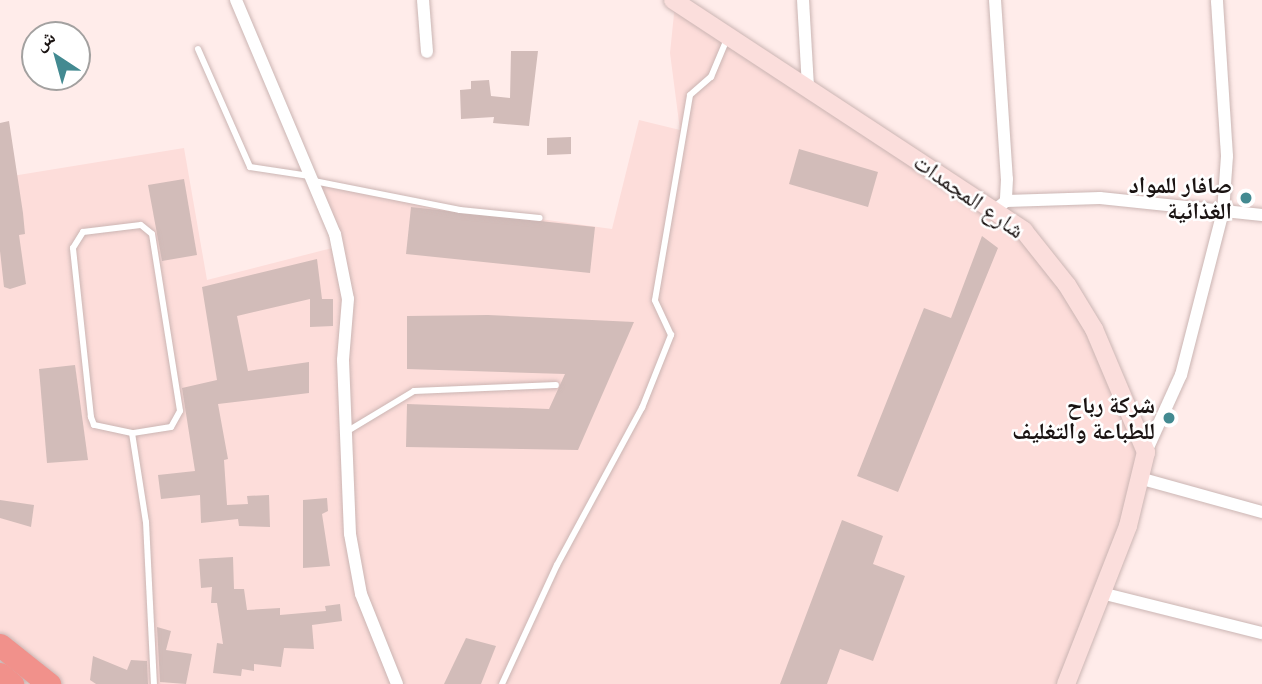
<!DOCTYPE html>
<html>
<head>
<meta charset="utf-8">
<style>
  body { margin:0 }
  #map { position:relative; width:1262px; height:684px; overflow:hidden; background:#ffecea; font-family:"DM Sans","Noto Naskh Arabic",sans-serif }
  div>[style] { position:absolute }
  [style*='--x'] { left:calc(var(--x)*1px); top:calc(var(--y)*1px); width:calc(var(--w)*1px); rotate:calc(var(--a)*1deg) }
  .built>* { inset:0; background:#fdddda }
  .building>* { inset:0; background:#d2bcb9 }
  .roads { filter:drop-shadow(0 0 2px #cbb5b3) drop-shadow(0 0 2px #cbb5b3) }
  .lane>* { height:6px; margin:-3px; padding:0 3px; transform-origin:3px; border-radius:3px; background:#fff }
  .street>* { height:12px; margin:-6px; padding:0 6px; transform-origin:6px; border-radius:6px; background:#fff }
  .secondary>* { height:18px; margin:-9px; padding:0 9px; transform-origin:9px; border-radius:9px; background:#fbdedc }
  .highway>* { height:23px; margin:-11.5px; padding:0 11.5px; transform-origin:11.5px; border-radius:11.5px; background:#f1918b }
  .dots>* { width:19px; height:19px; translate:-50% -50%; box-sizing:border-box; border:4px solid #fff; border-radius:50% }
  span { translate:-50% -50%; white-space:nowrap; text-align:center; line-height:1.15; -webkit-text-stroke:5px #fff; paint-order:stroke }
  .poi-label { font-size:23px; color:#1a1312; font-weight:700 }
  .right { translate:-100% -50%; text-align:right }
  .street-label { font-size:23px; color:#1a1312 }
  .north { position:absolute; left:21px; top:21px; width:70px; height:70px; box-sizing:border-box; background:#fff; border:2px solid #a3a1a0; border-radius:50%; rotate:324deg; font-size:19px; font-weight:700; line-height:28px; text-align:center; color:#1a1312 }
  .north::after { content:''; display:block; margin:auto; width:24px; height:32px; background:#438a91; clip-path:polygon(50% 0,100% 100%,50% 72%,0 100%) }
</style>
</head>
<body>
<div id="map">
  <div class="built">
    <div style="clip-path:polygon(675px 4px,1024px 231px,1067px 285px,1146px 452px,1066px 684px,49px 684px,0 645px,0 178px,184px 148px,207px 280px,336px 247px,312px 180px,395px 199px,612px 229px,639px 120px,680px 130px,670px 53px)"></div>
  </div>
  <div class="building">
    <div style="clip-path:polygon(511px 51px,538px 51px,529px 126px,493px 123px,494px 117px,461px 119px,460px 90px,471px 89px,471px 81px,489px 80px,491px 96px,510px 98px)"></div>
    <div style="clip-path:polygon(9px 121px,23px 213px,25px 234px,19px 235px,26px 284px,10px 289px,4px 287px,0 251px,0 123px)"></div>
    <div style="clip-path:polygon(571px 137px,571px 154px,547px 155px,547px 138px)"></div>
    <div style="clip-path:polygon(799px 149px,878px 172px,868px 207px,789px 184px)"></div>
    <div style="clip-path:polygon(184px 179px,197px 255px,162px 261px,148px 185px)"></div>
    <div style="clip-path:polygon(411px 207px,595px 227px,590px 273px,406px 254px)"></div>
    <div style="clip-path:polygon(982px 236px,998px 248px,898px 492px,857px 476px,924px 308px,951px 318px)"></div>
    <div style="clip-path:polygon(317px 259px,322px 299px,333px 299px,333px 326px,310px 327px,310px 299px,237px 316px,248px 371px,309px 362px,309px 393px,218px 404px,228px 459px,224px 460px,227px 505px,248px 504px,247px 496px,269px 495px,270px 527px,239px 526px,238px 519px,201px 523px,200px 495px,161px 499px,158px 475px,195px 471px,182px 388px,217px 380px,202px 287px)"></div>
    <div style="clip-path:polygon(488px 315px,634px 322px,578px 450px,406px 447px,407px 404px,549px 409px,565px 374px,407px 369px,407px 316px)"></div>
    <div style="clip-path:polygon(75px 365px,88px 460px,47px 463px,39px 369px)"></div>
    <div style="clip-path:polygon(327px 498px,328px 511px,322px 514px,330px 566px,303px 568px,303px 500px)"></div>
    <div style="clip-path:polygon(0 500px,34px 505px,31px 527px,0 518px)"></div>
    <div style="clip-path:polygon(842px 520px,883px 536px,873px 564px,905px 576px,873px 661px,840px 649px,827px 684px,780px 684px)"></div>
    <div style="clip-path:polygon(233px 557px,234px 589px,244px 589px,247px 610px,280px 608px,280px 615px,326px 611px,325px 606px,340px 604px,342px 621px,312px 625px,314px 649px,284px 648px,281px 667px,254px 664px,254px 671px,242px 669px,241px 676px,213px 673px,217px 643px,223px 644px,217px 603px,211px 603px,212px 587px,201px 588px,199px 559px)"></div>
    <div style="clip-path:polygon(157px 627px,171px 631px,166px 650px,192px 654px,186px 684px,160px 682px)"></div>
    <div style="clip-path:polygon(466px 638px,496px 646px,481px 684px,444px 684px)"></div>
    <div style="clip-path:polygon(93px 656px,127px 670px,131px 660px,147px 661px,148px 684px,96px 684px,90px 680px)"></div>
  </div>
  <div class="roads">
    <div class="lane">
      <div style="--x:198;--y:49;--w:129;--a:66.2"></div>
      <div style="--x:250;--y:167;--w:60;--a:8.7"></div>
      <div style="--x:314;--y:181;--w:149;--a:11.2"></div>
      <div style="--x:460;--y:210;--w:80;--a:5.7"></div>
      <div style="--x:141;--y:225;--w:14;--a:39"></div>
      <div style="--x:152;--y:234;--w:179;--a:81"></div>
      <div style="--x:180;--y:411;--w:18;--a:119"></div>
      <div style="--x:171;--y:427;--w:39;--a:171"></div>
      <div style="--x:132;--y:433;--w:39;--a:-168"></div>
      <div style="--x:94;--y:425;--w:9;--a:-111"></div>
      <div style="--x:91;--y:417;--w:170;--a:-96.1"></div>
      <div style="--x:73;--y:248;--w:19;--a:-58"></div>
      <div style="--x:83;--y:232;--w:58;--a:-6.9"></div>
      <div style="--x:346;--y:432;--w:79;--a:-31.1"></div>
      <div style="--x:414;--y:391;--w:142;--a:-2.4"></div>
      <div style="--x:132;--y:433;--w:90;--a:81.1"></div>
      <div style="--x:146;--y:522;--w:162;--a:87.2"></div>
      <div style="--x:502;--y:684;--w:131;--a:-65.2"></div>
      <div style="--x:557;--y:565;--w:179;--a:-61.6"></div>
      <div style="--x:642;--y:408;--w:79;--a:-68.3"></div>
      <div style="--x:671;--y:335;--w:38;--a:-115"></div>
      <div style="--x:655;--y:300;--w:208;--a:-80.3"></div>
      <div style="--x:690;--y:95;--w:28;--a:-41"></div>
      <div style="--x:711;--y:77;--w:41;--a:-67.2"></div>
    </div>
    <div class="street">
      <div style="--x:236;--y:0;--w:254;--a:67.1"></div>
      <div style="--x:335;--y:234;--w:66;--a:78.7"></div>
      <div style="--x:348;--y:299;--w:61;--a:94.7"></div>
      <div style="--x:343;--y:360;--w:174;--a:87.7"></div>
      <div style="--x:350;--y:534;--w:61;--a:79.6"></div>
      <div style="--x:361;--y:594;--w:97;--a:68.2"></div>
      <div style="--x:423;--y:0;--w:52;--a:85.6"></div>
      <div style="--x:803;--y:0;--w:87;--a:86.7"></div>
      <div style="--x:995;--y:0;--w:179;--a:86.2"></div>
      <div style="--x:1007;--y:179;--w:22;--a:93"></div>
      <div style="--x:1006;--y:201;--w:8;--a:140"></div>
      <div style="--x:1006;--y:201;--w:94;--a:-1.8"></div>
      <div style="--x:1100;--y:198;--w:163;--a:6"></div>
      <div style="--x:1146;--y:452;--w:85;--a:-65.6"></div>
      <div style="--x:1181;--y:375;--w:168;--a:-75.6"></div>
      <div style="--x:1223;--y:212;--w:56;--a:-85.9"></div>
      <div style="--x:1227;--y:156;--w:156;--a:-93.7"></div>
      <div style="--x:1139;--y:478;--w:128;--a:15.5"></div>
      <div style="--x:1101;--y:593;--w:166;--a:14"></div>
    </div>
    <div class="secondary">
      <div style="--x:673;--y:0;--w:420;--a:33.3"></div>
      <div style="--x:1024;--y:231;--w:69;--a:51.5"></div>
      <div style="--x:1067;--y:285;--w:52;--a:58.5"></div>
      <div style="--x:1094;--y:329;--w:134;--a:67.1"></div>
      <div style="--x:1146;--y:452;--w:76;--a:103.7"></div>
      <div style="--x:1128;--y:526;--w:170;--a:111.4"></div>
    </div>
    <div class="highway">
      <div style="--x:0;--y:645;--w:63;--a:38.5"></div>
      <div style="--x:0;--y:674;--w:16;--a:40"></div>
    </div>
  </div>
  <div class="dots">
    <div style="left:1246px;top:198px;background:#438a91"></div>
    <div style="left:1169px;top:418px;background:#438a91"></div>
  </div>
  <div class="poi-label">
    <span class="right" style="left:1232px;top:198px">صافار للمواد<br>الغذائية</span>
    <span class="right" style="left:1155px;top:418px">شركة رباح<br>للطباعة والتغليف</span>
  </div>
  <div class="street-label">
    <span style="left:969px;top:196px;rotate:35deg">شارع المجمدات</span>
  </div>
  <div class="north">ش</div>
</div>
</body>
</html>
